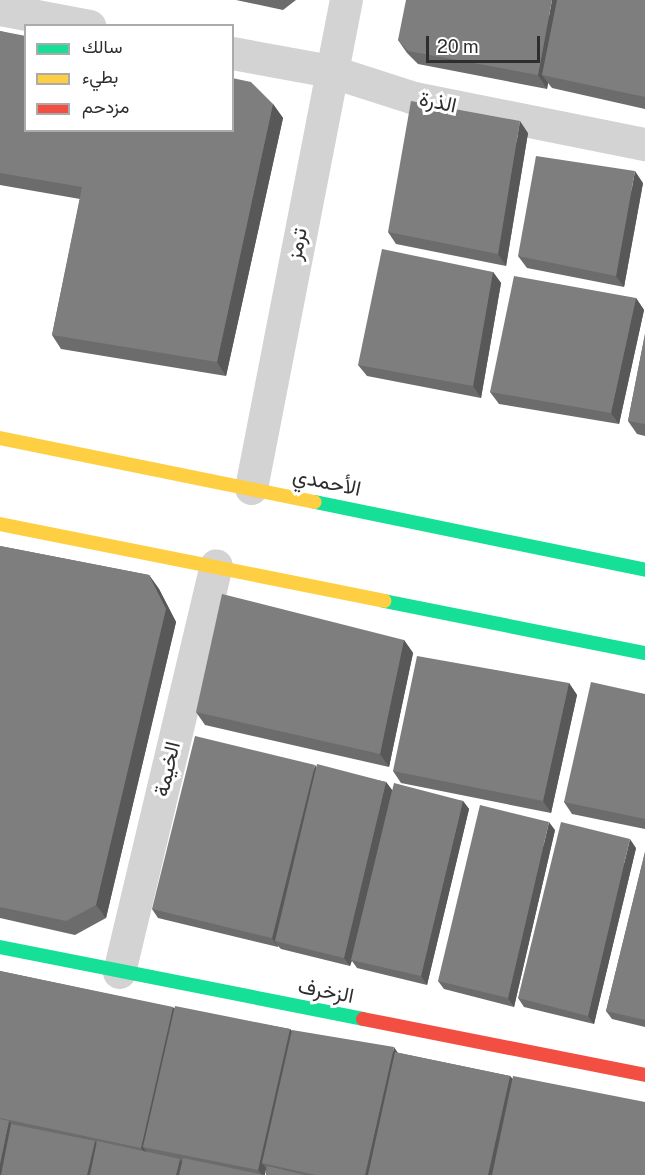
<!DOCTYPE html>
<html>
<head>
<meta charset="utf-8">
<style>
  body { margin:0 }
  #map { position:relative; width:645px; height:1175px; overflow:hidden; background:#fff; font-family:"Public Sans",Vazirmatn,sans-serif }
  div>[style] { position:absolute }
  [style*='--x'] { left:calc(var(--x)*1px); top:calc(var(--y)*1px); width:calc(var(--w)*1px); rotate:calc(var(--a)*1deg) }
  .street>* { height:33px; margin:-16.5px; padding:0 16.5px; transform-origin:16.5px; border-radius:16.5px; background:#d3d3d3 }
  .fast>* { height:14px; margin:-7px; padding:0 7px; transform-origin:7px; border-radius:7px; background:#16e098 }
  .slow>* { height:14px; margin:-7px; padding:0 7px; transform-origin:7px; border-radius:7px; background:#ffcf43 }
  .jam>* { height:14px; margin:-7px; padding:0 7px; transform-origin:7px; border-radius:7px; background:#f24e42 }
  .wall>* { inset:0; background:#6c6c6c }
  .shaded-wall>* { inset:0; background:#585858 }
  .building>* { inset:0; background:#7e7e7e }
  span { translate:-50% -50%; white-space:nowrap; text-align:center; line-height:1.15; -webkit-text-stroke:6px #fff; paint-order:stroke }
  .street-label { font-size:21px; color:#2e2e2e }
  .legend { position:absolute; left:24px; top:24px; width:210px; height:108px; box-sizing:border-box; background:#fff; border:2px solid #ababab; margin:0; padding:8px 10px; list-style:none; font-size:18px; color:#2e2e2e }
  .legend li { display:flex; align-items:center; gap:12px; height:30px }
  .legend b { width:30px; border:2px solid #ababab }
  .scale { position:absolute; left:426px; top:36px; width:114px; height:27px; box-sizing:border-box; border:3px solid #2e2e2e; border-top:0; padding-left:8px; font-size:18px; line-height:21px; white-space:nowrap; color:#2e2e2e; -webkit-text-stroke:4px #fff; paint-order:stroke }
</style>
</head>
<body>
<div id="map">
  <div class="street">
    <div style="--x:0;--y:9;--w:91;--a:10.8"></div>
    <div style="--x:232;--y:53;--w:100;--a:10.4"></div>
    <div style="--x:330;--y:71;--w:88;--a:17.8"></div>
    <div style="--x:414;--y:98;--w:236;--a:11.3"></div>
    <div style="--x:251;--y:488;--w:497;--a:-79"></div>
    <div style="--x:119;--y:972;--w:418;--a:-76.6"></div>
  </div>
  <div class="fast">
    <div style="--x:315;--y:502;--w:337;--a:11.6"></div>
    <div style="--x:384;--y:601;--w:266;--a:11.3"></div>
    <div style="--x:0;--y:947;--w:370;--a:11.2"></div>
  </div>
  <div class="slow">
    <div style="--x:0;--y:438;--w:321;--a:11.5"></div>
    <div style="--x:0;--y:524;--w:392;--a:11.3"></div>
  </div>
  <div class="jam">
    <div style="--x:363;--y:1019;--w:288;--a:11.2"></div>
  </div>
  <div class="wall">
    <div style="clip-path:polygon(236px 0,296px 0,283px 10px)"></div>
    <div style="clip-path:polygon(645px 0,645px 109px,552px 88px,548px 83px,547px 89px,418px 64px,407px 53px,398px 40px)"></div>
    <div style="clip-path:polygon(0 31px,273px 104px,283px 118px,226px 376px,61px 349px,52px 335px,80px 199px,0 185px)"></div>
    <div style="clip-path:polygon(528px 133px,506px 266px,396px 244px,388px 232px)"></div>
    <div style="clip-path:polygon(643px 183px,624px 287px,527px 268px,518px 256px)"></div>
    <div style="clip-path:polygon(493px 272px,501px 283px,481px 398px,367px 376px,358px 365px)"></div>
    <div style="clip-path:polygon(636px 298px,644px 310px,619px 424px,499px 404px,490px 392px)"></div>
    <div style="clip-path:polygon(645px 334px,645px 436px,637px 434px,628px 421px)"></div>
    <div style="clip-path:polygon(0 546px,149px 575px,159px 589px,176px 622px,106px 918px,75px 935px,0 918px)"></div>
    <div style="clip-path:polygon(404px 640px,413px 653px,389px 767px,205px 725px,196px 712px)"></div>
    <div style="clip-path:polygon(569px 683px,577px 695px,551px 813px,401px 783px,393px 771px)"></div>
    <div style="clip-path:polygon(645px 694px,645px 829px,572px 814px,564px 802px)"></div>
    <div style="clip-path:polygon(317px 767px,386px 782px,392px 790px,463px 801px,469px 809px,427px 985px,357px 968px,352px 961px,350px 966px,281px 949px,278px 946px,278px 947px,158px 918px,152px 909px)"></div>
    <div style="clip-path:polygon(555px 830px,514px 1007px,444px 989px,438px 981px)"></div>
    <div style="clip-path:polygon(636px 848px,594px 1024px,524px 1007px,518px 998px)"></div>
    <div style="clip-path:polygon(645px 852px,645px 1027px,612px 1019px,606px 1011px)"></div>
    <div style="clip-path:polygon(0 971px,174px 1008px,290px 1029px,292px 1031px,510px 1076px,513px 1079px,645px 1175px,266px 1175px,266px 1168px,265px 1175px,0 1175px)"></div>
  </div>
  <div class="shaded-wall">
    <div style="clip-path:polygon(552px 0,565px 0,542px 75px,548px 83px,547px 89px,538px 75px)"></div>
    <div style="clip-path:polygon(273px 104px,283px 118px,226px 376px,217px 362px)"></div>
    <div style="clip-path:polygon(520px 121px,528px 133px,506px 266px,498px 254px)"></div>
    <div style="clip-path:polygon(635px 171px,643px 183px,624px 287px,616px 276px)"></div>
    <div style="clip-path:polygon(493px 272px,501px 283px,481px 398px,473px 386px)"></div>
    <div style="clip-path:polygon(636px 298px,644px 310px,619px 424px,611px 413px)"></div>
    <div style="clip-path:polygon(149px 575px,159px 589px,176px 622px,106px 918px,96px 905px)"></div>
    <div style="clip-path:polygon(404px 640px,413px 653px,389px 767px,380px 754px)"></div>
    <div style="clip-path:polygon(569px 683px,577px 695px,551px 813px,543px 801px)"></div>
    <div style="clip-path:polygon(315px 765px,321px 774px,275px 941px,278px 947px,272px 938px)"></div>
    <div style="clip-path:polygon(386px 782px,392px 790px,350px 966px,344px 958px)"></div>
    <div style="clip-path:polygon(463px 801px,469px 809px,427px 985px,421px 976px)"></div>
    <div style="clip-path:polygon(549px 822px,555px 830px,514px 1007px,508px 998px)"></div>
    <div style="clip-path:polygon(630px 839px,636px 848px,594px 1024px,588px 1016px)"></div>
    <div style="clip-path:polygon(173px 1007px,179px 1015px,143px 1147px,148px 1154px,147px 1157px,141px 1148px)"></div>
    <div style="clip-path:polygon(290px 1029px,297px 1037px,262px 1163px,266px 1168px,265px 1175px,262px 1175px,258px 1170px)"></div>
    <div style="clip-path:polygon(394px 1047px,400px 1056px,373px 1175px,365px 1175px)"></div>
    <div style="clip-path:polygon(510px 1076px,516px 1084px,496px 1175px,488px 1175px)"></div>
    <div style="clip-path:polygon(9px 1121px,15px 1130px,5px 1175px,0 1175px,0 1164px)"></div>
    <div style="clip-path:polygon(95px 1141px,101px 1150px,95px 1175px,87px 1175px)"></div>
    <div style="clip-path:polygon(180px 1159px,186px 1167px,184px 1175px,176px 1175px)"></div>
  </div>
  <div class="building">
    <div style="clip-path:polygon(406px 0,552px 0,538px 75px,408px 51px,398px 40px)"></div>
    <div style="clip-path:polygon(557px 0,645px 0,645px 97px,542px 75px)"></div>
    <div style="clip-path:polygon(0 31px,26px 36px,26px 130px,232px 130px,232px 78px,251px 82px,273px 104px,217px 362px,52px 335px,82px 187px,0 173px)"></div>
    <div style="clip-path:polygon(411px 101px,520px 121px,498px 254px,388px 232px)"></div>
    <div style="clip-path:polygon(536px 156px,635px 171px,616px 276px,518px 256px)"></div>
    <div style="clip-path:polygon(382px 249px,493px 272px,473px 386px,358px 365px)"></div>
    <div style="clip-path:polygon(514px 276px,636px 298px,611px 413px,490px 392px)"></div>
    <div style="clip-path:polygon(645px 334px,645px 424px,628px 421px)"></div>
    <div style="clip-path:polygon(0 546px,149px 575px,166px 609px,96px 905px,66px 921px,0 907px)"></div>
    <div style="clip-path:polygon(222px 594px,404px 640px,380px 754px,196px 712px)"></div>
    <div style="clip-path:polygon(417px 656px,569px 683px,543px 801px,393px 771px)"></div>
    <div style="clip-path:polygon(591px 682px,645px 694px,645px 819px,564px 802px)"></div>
    <div style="clip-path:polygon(195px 736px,315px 765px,272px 938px,152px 909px)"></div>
    <div style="clip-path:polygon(317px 764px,386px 782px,344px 958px,275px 941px)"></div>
    <div style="clip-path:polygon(394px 783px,463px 801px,421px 976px,351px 960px)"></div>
    <div style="clip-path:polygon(480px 805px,549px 822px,508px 998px,438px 981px)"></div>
    <div style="clip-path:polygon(561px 822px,630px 839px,588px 1016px,518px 998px)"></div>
    <div style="clip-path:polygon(645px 852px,645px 1020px,606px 1011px)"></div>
    <div style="clip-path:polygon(0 971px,173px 1007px,141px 1148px,0 1118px)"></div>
    <div style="clip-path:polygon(175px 1006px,290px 1029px,258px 1170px,143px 1147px)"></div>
    <div style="clip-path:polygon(292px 1030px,394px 1047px,365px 1175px,316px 1175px,262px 1163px)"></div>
    <div style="clip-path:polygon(395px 1052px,510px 1076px,488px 1175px,368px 1175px)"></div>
    <div style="clip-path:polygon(513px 1076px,645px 1102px,645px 1175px,492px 1175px)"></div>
    <div style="clip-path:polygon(0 1119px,9px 1121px,0 1164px)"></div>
    <div style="clip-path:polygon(11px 1124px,95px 1141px,87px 1175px,1px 1175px)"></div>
    <div style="clip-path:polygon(97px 1141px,180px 1159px,176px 1175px,90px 1175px)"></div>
    <div style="clip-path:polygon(183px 1158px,264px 1175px,179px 1175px)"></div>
    <div style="clip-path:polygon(267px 1166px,305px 1175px,266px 1175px)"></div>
  </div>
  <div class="street-label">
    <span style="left:438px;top:102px;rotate:12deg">الذرة</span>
    <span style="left:297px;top:244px;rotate:-79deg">ترمز</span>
    <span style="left:327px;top:482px;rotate:12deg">الأحمدي</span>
    <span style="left:167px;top:769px;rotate:-77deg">الخيمة</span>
    <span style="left:326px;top:991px;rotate:11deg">الزخرف</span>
  </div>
  <ul class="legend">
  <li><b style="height:8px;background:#16e098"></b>سالك</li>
  <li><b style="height:8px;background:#ffcf43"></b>بطيء</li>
  <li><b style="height:8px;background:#f24e42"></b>مزدحم</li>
  </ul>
  <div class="scale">20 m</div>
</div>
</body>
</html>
